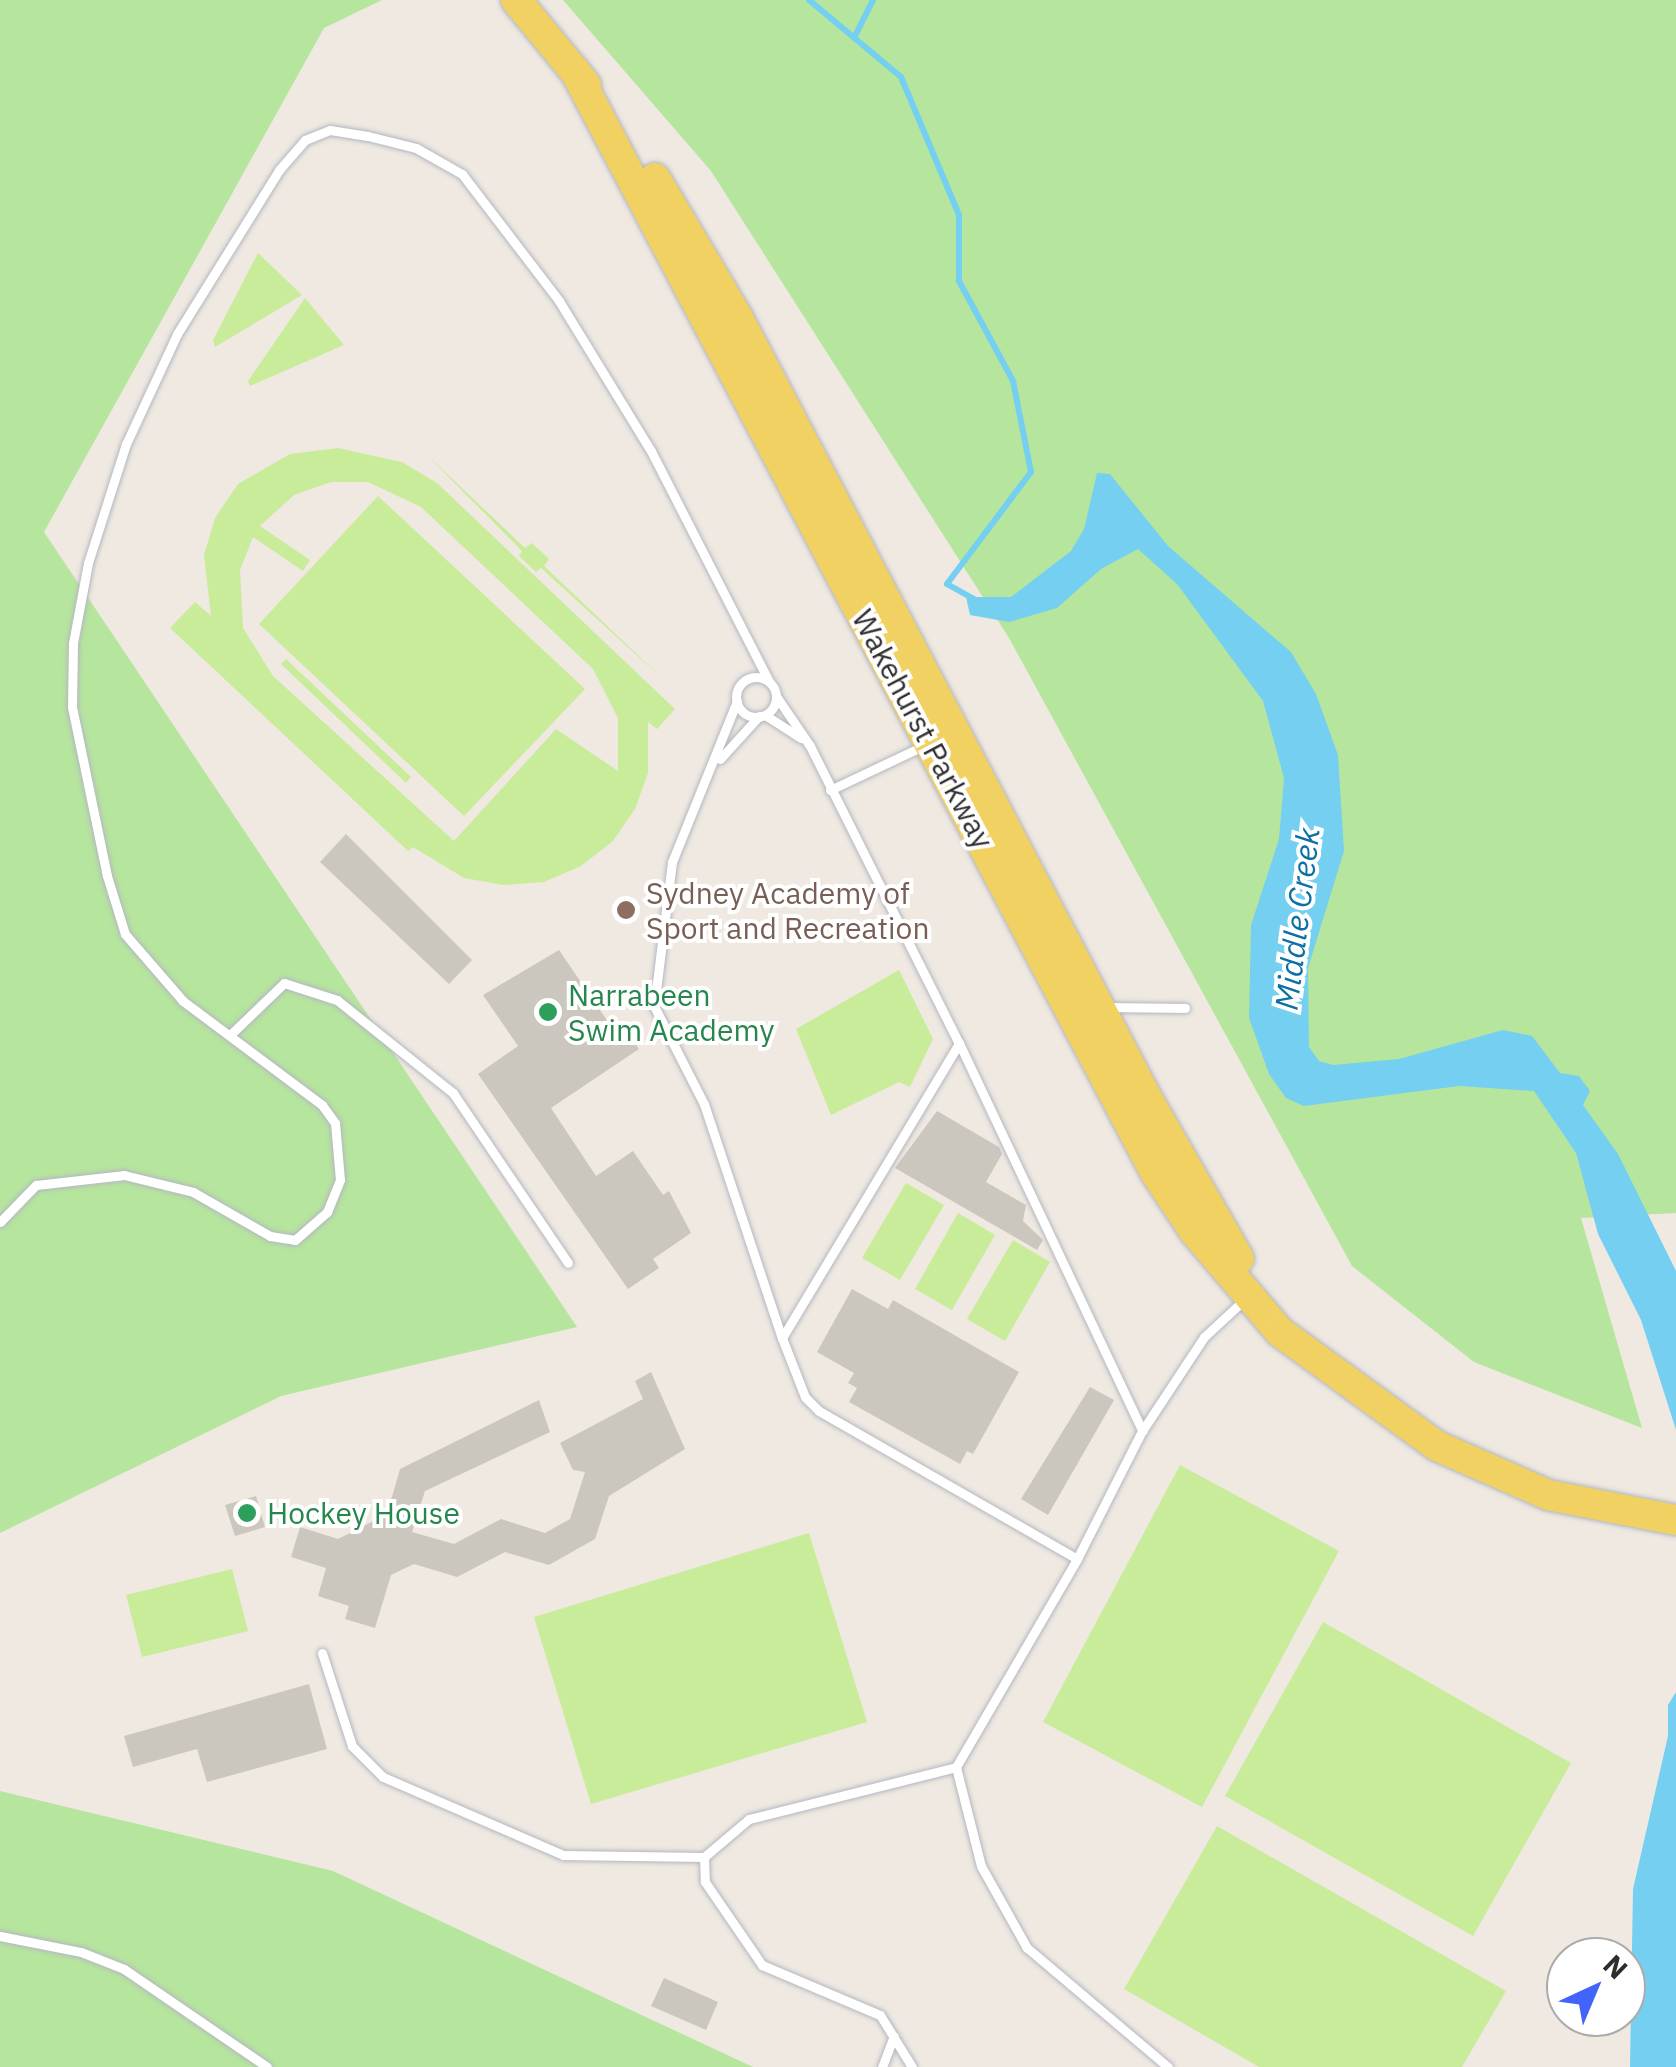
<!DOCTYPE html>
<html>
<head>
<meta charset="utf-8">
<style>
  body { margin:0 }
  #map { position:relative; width:1676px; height:2067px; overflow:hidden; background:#efe9e1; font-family:"IBM Plex Sans",sans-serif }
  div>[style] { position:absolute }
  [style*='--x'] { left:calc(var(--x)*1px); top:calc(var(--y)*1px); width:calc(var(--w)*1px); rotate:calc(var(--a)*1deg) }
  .green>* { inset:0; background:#b6e59e }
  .pitch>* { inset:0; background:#c9ec9a }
  .water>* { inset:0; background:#75cff0 }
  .stream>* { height:6px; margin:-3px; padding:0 3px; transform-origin:3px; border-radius:3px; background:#75cff0 }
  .building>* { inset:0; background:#cbc7bf }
  .roads { filter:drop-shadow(0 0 2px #b4b7c1) drop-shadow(0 0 2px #b4b7c1) }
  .service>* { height:9px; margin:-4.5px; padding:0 4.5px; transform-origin:4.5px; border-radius:4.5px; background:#fff }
  .service>.ring { margin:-4.5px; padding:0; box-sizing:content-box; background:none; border:9px solid #fff; border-radius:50% }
  .primary>* { height:30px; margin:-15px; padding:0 15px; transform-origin:15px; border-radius:15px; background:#f2d163 }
  .dots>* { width:28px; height:28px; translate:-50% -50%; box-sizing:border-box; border:5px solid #fff; border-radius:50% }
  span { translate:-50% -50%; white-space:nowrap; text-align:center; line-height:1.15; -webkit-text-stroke:8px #fff; paint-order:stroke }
  .street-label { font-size:30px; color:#2e2e2e }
  .education-label { font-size:30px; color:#785e54 }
  .left { translate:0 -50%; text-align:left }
  .leisure-label { font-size:30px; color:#27864d }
  .water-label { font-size:32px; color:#0d6fa3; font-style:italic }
  .north { position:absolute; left:1546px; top:1937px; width:100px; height:100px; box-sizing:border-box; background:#fff; border:2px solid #ababab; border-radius:50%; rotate:44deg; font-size:28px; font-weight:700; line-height:40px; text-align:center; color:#2e2e2e }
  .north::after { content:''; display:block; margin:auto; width:35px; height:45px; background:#4264fb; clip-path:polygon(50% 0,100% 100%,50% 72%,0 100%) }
</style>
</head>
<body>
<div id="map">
  <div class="green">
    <div style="clip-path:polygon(0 0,382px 0,324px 28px,44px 532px,577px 1327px,281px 1396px,0 1533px)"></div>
    <div style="clip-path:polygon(563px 0,1676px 0,1676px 1213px,1581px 1218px,1642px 1428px,1474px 1362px,1352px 1266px,1009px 638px,711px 171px)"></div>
    <div style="clip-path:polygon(0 1791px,333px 1871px,753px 2067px,0 2067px)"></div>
  </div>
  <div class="pitch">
    <div style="clip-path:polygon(258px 253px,302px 295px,215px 347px,213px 340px)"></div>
    <div style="clip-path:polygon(305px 298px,344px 345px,250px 386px,248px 381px)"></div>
    <div style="clip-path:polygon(evenodd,338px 448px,402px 462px,437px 483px,675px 709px,657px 729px,648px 722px,648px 773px,635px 809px,613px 841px,581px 866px,544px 882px,504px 885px,464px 878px,413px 847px,408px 851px,170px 628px,195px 602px,211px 616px,204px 555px,215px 518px,238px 484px,290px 454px,338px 448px,331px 482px,368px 482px,421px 507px,593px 669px,618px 718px,618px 771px,556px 729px,454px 841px,273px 676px,243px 628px,240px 570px,253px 537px,303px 571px,310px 560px,260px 526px,294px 495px,331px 482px)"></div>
    <div style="clip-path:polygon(425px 453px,525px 548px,532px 543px,549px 559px,544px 566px,665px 681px,541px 568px,536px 572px,519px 556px,522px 551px)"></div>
    <div style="clip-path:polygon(378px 496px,585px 689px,464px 816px,259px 624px)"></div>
    <div style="clip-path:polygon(286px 659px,411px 777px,406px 783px,281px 664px)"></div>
    <div style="clip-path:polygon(899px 970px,933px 1039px,910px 1087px,899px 1082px,831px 1115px,796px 1029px)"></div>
    <div style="clip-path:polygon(906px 1183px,944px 1205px,900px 1280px,862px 1258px)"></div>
    <div style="clip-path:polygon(958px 1213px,995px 1235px,952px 1310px,915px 1289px)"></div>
    <div style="clip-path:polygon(1013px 1240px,1050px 1262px,1005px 1341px,967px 1319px)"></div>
    <div style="clip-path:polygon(1180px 1465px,1339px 1551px,1202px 1807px,1043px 1722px)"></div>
    <div style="clip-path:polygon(809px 1533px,867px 1722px,591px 1804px,534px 1617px)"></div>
    <div style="clip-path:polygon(232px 1569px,248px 1631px,142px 1657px,126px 1595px)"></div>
    <div style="clip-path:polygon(1323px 1622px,1571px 1763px,1473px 1936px,1225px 1796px)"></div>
    <div style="clip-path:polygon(1217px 1826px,1506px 1991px,1462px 2067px,1259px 2067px,1124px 1989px)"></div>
  </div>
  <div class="water">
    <div style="clip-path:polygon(1097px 473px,1110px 474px,1168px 546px,1291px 652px,1316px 694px,1338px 755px,1344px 851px,1308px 968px,1309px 1047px,1319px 1061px,1333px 1065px,1399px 1059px,1503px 1030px,1532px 1036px,1560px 1073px,1579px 1076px,1590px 1091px,1583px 1105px,1618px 1154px,1676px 1271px,1676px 1430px,1641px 1320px,1598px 1234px,1576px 1153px,1534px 1091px,1459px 1086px,1304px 1106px,1286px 1098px,1269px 1074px,1249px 1018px,1251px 925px,1279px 839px,1284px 778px,1263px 701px,1177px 584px,1138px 549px,1101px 569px,1057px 608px,1009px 622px,970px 615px,966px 597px,1011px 597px,1071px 551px,1084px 529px)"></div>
    <div style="clip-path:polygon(1676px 1692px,1676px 2067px,1630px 2067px,1633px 1889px,1668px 1736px,1668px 1705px)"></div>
  </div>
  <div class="stream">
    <div style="--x:809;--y:0;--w:120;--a:39.9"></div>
    <div style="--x:901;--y:77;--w:150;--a:67.2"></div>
    <div style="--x:959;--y:215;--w:66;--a:90"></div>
    <div style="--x:959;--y:281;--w:114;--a:61.6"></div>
    <div style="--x:1013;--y:381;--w:93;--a:78.8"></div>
    <div style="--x:1031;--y:472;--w:140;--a:126.9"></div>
    <div style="--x:947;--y:584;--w:31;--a:29"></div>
    <div style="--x:855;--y:36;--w:40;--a:-63.4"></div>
  </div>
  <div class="building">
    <div style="clip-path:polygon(346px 834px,472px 960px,449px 984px,320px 862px)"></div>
    <div style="clip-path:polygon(559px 950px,617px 1035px,625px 1030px,639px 1049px,551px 1108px,596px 1176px,633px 1151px,663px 1195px,669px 1191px,691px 1233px,653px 1259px,659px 1268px,628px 1289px,478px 1074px,518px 1046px,483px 995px)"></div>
    <div style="clip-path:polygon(937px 1111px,999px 1147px,1002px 1154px,986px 1182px,1026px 1205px,1023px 1221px,1043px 1240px,1037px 1250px,895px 1168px)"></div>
    <div style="clip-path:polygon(852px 1289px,888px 1309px,893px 1300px,1019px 1372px,973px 1454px,967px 1451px,960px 1464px,849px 1402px,857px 1388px,848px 1383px,854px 1373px,817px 1352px)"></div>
    <div style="clip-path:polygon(651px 1372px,685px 1449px,609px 1496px,595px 1539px,549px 1565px,505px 1552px,457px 1577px,414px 1564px,391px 1575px,375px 1628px,345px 1619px,349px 1606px,318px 1596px,326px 1568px,291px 1557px,300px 1527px,338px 1539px,387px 1514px,400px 1469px,539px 1400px,550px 1432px,425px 1491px,412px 1532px,454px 1544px,501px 1519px,545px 1533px,570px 1519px,585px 1472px,573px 1470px,560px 1443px,643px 1399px,635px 1381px)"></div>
    <div style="clip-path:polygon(1090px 1387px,1114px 1400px,1048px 1515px,1021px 1499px)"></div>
    <div style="clip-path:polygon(256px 1496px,265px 1527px,235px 1536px,225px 1505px)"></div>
    <div style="clip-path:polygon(309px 1684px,327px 1749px,207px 1782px,197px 1749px,133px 1767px,124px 1736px)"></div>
    <div style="clip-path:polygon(664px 1978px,718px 2002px,706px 2030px,651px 2006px)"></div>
  </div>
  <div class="roads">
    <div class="service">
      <div class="ring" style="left:736px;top:677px;width:31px;height:31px"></div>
      <div style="--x:776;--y:696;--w:60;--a:55.8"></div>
      <div style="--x:810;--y:746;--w:332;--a:63.4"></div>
      <div style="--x:959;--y:1043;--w:429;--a:64.7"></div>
      <div style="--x:737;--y:701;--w:174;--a:112"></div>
      <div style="--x:672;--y:862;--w:145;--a:97.1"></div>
      <div style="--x:654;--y:1006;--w:110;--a:63"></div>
      <div style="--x:704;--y:1104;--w:247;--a:71.6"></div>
      <div style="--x:782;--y:1338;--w:63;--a:68.7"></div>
      <div style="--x:805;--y:1397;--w:20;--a:45"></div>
      <div style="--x:819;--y:1411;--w:297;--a:29.8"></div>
      <div style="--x:765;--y:715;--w:43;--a:32.6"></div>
      <div style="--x:720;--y:759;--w:58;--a:-47.8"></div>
      <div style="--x:830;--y:790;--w:103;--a:-25.3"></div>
      <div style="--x:1107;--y:1007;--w:78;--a:0.7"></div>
      <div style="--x:230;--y:1035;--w:75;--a:-43.9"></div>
      <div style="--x:284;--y:983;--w:56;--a:17.8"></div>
      <div style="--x:337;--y:1000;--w:149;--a:38.7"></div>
      <div style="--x:453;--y:1093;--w:205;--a:55.9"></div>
      <div style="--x:0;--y:1222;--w:52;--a:-45.8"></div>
      <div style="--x:36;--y:1185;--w:89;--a:-6.5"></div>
      <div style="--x:124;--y:1175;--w:71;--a:13.8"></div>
      <div style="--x:193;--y:1192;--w:89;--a:29.7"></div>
      <div style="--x:270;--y:1236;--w:25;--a:9"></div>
      <div style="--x:295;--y:1240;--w:43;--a:-41.2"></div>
      <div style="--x:327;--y:1212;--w:35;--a:-68"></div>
      <div style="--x:340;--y:1180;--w:57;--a:-95"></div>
      <div style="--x:335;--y:1123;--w:22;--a:-126"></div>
      <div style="--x:322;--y:1105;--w:174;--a:-143.2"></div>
      <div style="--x:183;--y:1001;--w:89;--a:-130.9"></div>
      <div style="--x:125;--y:934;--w:61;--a:-107.2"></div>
      <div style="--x:107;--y:876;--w:173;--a:-101.7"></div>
      <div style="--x:72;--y:707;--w:64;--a:-89.1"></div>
      <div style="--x:73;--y:643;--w:81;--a:-79.4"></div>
      <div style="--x:88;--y:563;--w:125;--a:-72.3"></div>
      <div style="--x:126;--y:444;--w:121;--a:-65.1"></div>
      <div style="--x:177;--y:334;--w:193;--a:-58.1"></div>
      <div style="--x:279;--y:170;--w:40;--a:-49"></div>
      <div style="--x:305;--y:140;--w:27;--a:-22"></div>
      <div style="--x:330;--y:130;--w:38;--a:9"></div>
      <div style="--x:368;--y:136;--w:49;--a:14"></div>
      <div style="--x:416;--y:148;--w:53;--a:29.5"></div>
      <div style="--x:462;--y:174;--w:160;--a:52.6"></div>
      <div style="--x:559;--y:301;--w:176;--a:58.5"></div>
      <div style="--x:651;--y:451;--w:259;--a:62.9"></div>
      <div style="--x:782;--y:1338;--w:344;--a:-59"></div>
      <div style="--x:322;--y:1653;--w:98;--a:72.1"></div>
      <div style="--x:352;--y:1746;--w:44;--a:45"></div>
      <div style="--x:383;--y:1777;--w:196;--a:23.4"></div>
      <div style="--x:563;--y:1855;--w:141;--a:0.8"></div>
      <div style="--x:704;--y:1857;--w:59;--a:-40.2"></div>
      <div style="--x:749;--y:1819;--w:213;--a:-14.1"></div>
      <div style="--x:704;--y:1857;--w:25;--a:88"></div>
      <div style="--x:705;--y:1882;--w:101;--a:55.5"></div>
      <div style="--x:762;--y:1965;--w:128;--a:23"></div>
      <div style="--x:880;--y:2015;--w:61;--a:58.4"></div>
      <div style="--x:0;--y:1936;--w:83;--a:11.2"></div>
      <div style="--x:81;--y:1952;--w:46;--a:21.6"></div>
      <div style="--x:124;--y:1969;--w:173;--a:34.4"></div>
      <div style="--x:882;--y:2067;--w:33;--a:-69"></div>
      <div style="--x:1168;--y:2067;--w:185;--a:-139.8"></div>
      <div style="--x:1027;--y:1948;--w:94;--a:-119.3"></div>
      <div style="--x:981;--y:1866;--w:102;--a:-104.2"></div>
      <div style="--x:956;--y:1767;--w:241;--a:-59.8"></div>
      <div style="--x:1077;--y:1559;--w:144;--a:-63.1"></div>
      <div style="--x:1142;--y:1431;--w:113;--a:-56.6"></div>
      <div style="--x:1204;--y:1337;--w:54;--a:-42.8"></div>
    </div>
    <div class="primary">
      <div style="--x:516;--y:0;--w:110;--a:50.5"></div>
      <div style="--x:575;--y:71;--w:1244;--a:62.22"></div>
      <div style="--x:1155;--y:1172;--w:71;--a:56.5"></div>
      <div style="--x:1194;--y:1231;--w:133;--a:49.6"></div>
      <div style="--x:1280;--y:1332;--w:194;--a:36"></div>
      <div style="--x:1437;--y:1446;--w:121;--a:23.8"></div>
      <div style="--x:1548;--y:1495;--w:130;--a:11.1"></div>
      <div style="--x:655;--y:178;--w:163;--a:59.3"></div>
      <div style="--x:738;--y:318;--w:883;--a:62.33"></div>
      <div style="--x:1148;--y:1100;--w:183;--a:60.2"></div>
    </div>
  </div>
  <div class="dots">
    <div style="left:626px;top:910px;background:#8d6e63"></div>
    <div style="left:548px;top:1012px;background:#2e9e5b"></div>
    <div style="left:247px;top:1513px;background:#2e9e5b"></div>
  </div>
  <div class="street-label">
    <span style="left:923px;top:729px;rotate:62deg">Wakehurst Parkway</span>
  </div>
  <div class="education-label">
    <span class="left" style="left:646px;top:910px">Sydney Academy of<br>Sport and Recreation</span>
  </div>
  <div class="leisure-label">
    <span class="left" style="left:568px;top:1012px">Narrabeen<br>Swim Academy</span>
    <span class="left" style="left:267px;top:1513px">Hockey House</span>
  </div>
  <div class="water-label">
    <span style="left:1297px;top:919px;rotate:-83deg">Middle Creek</span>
  </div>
  <div class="north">N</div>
</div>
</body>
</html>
